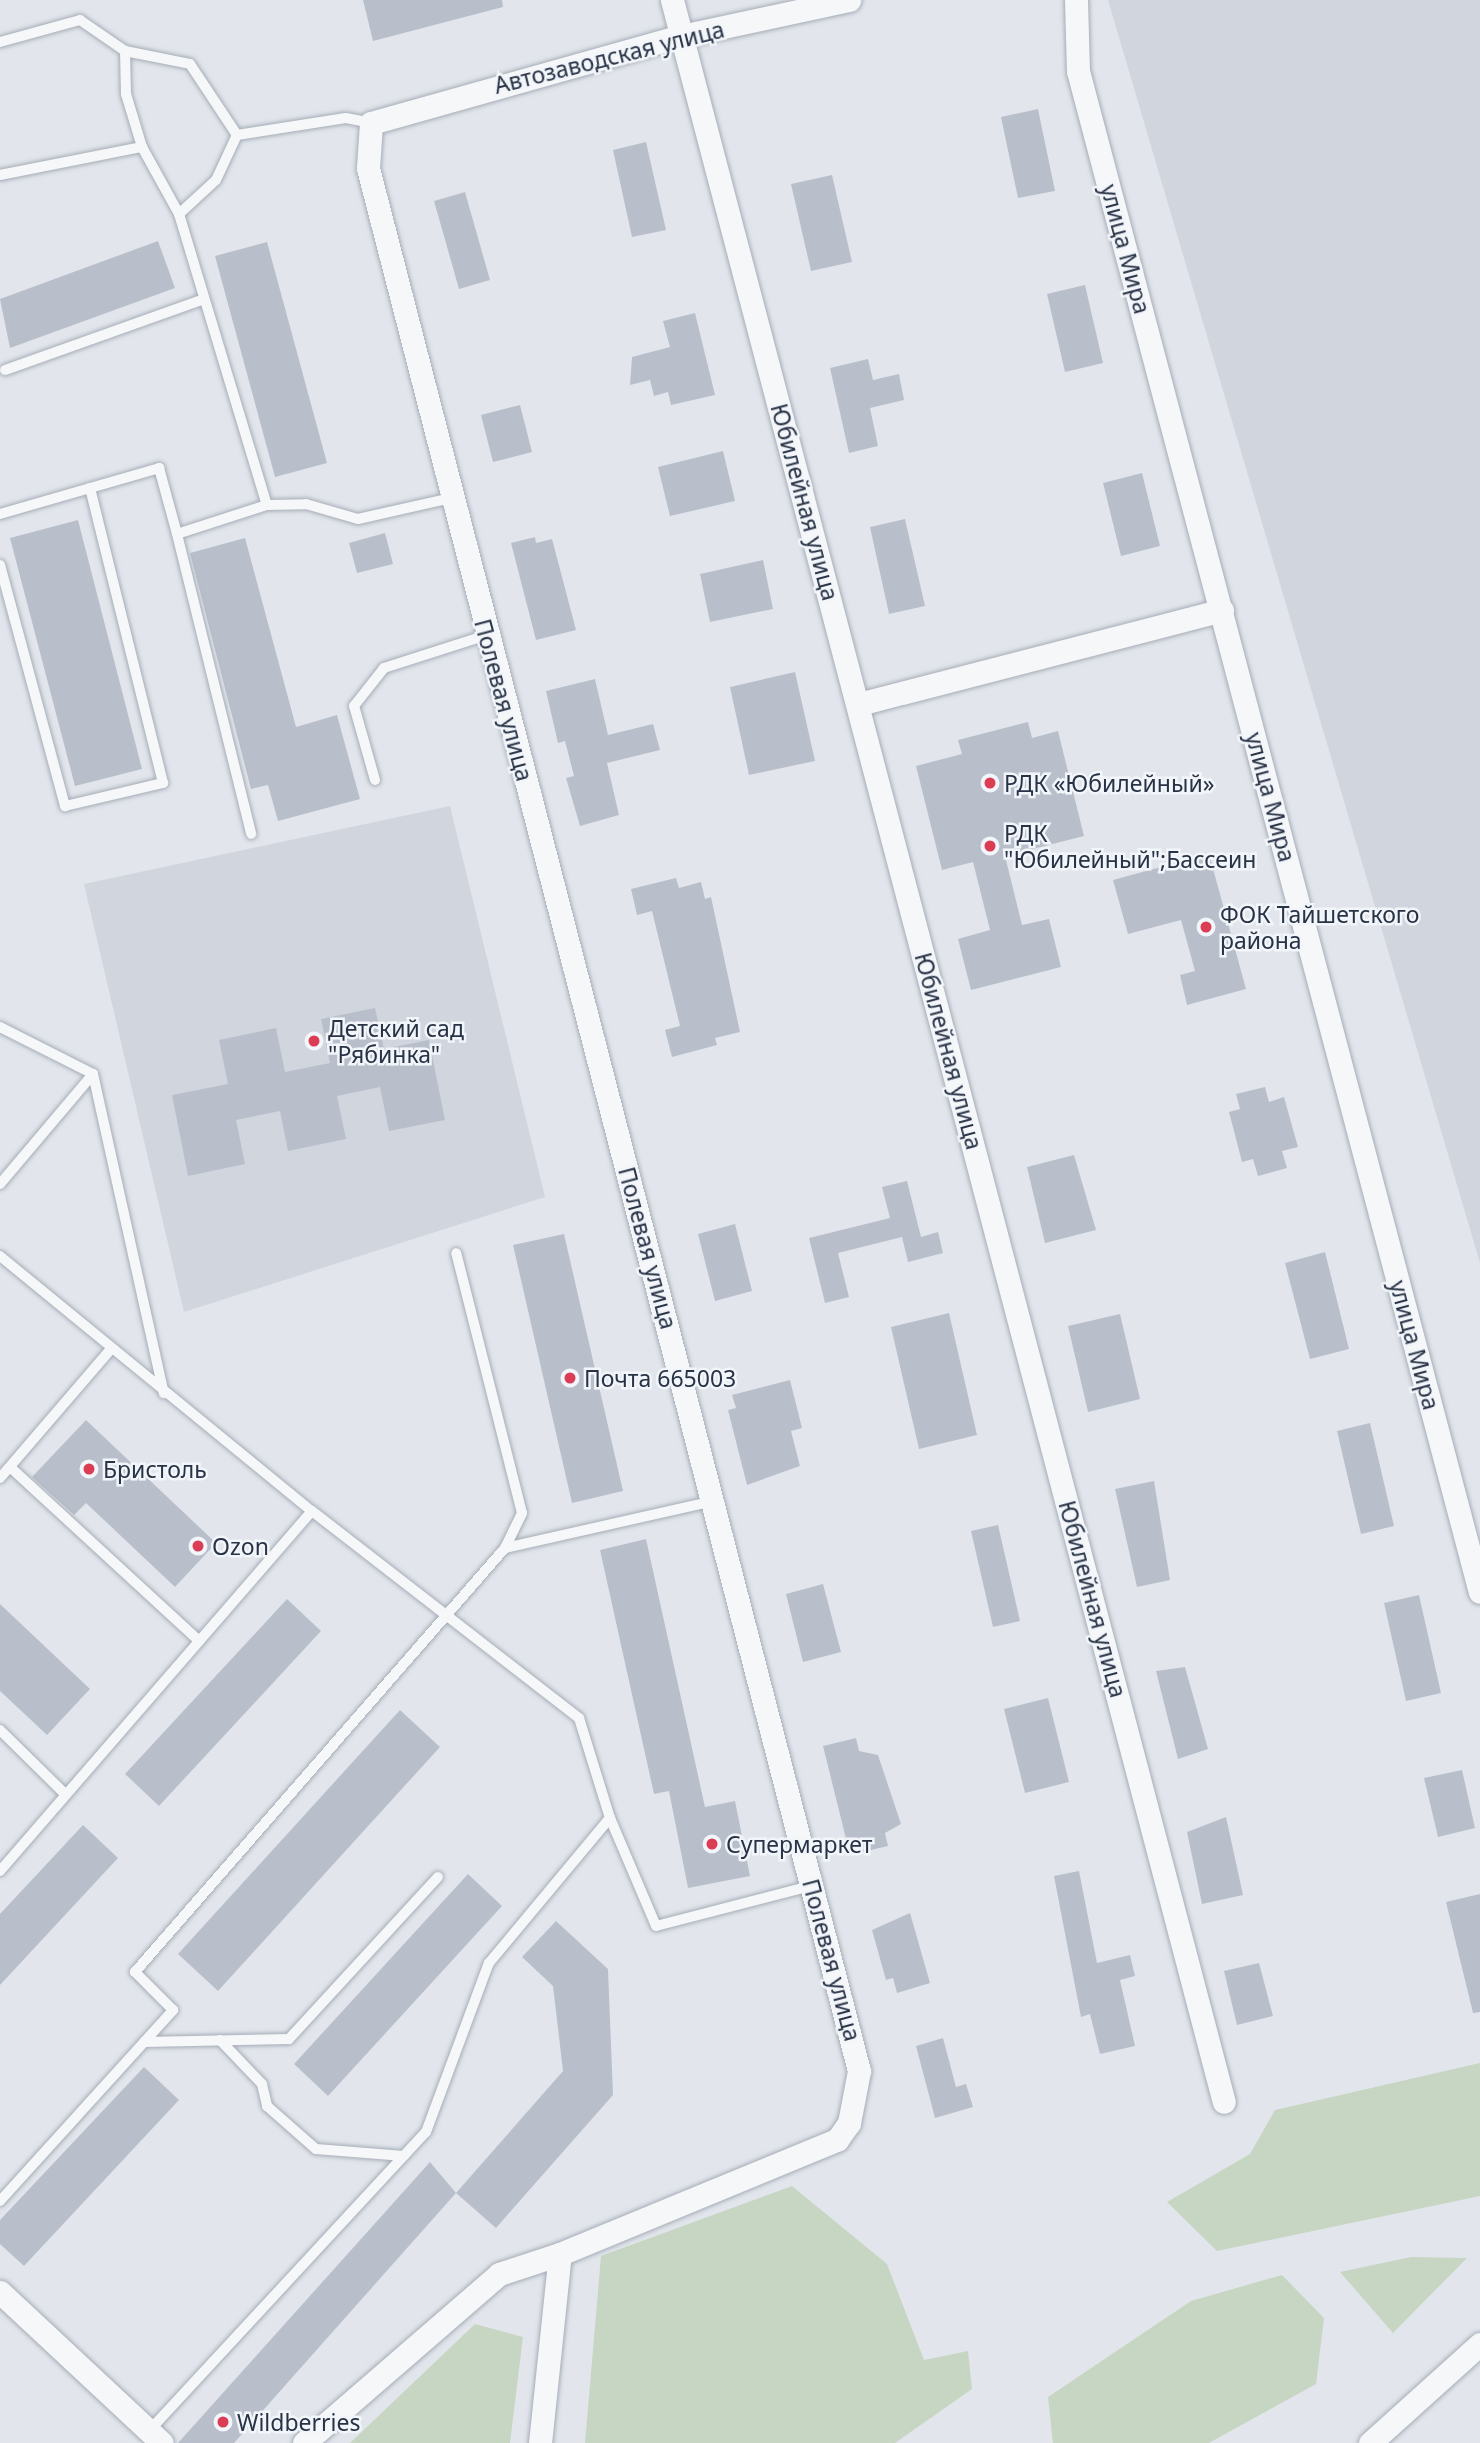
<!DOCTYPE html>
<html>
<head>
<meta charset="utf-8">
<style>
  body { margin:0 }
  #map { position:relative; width:1480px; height:2443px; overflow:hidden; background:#e2e6ec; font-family:"Noto Sans",sans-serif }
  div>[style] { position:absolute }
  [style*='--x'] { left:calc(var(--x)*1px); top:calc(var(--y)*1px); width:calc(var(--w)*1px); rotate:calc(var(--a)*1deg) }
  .built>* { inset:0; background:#d0d5de }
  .green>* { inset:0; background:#c7d6c3 }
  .building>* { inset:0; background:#b9bfca }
  .roads { filter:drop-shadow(0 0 2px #a6adb7) drop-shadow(0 0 2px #a6adb7) }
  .service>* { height:10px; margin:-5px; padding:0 5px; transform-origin:5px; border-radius:5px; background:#f6f7f9 }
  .minor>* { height:23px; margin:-11.5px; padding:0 11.5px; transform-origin:11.5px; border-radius:11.5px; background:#f6f7f9 }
  .dots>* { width:19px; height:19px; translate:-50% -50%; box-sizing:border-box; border:4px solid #f2f5f9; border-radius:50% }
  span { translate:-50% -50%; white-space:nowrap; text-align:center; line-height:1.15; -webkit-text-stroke:5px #f2f5f9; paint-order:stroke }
  .street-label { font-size:23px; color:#283346 }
  .poi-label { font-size:23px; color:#283346 }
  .left { translate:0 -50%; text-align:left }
</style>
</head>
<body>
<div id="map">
  <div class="built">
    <div style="clip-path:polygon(1108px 0,1480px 0,1480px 1263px)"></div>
    <div style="clip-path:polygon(450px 806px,545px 1197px,184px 1312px,84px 884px)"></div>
  </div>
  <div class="green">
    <div style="clip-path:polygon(1480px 2063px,1480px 2196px,1217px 2251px,1167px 2202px,1250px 2154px,1275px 2110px)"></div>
    <div style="clip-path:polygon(792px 2186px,887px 2264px,924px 2360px,968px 2351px,972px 2389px,895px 2443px,585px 2443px,601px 2256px)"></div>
    <div style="clip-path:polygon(1411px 2257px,1467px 2258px,1393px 2333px,1340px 2272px)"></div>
    <div style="clip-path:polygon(1282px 2275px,1324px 2318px,1316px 2384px,1209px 2443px,1053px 2443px,1048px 2397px,1191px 2301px)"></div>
    <div style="clip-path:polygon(475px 2324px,523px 2337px,510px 2443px,350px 2443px)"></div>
  </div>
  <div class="building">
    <div style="clip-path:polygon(363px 0,502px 0,503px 7px,373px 41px)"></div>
    <div style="clip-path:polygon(1038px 109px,1055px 191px,1018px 198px,1001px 117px)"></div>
    <div style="clip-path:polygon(646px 142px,666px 230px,632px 237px,613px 150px)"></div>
    <div style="clip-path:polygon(832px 175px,852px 262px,811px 271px,791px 184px)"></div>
    <div style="clip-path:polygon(465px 192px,490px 280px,459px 289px,434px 201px)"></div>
    <div style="clip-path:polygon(158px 241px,175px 288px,10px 348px,0 299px)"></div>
    <div style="clip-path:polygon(267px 242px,327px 463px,275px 477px,215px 256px)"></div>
    <div style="clip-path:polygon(1085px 285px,1103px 363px,1065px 372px,1047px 294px)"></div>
    <div style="clip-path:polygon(695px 313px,715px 395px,671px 405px,668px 392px,654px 396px,650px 380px,630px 385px,632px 357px,670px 347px,663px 321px)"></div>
    <div style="clip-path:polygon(868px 359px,873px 380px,899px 374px,904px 400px,870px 408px,878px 446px,849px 453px,830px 368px)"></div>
    <div style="clip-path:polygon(520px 405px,532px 452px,493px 462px,481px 415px)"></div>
    <div style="clip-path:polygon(723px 451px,735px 501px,670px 516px,658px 467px)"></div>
    <div style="clip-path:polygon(1142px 473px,1160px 546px,1121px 556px,1103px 483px)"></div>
    <div style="clip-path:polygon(905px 519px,925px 606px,889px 614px,870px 527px)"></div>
    <div style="clip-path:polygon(78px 520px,142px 769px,75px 786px,10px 538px)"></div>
    <div style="clip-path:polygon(385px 533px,393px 564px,357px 573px,349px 543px)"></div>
    <div style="clip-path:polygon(535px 537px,536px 543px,552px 539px,576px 630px,536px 640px,511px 543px)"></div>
    <div style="clip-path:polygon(245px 538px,296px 727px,337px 715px,360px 799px,278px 821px,268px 785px,251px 789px,190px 553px)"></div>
    <div style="clip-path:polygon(763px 560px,773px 609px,710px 622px,700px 574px)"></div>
    <div style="clip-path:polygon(795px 672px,815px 761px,749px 775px,730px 687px)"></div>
    <div style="clip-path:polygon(595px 679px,608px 735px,653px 724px,660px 750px,607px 763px,619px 815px,580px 826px,566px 778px,574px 776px,565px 741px,558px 743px,546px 691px)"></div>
    <div style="clip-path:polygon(1028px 722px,1032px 738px,1058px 731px,1084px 836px,1005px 856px,1022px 925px,1049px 919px,1061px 967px,971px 990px,958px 939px,990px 930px,973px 862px,942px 870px,916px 766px,962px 754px,958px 740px)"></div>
    <div style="clip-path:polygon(1209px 854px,1246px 989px,1187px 1005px,1180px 975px,1195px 971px,1181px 920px,1128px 934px,1113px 880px)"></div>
    <div style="clip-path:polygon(676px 878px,679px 888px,701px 882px,705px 899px,711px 897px,740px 1032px,715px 1038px,717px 1045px,672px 1057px,665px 1030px,680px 1026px,652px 911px,637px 915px,631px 889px)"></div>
    <div style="clip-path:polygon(375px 1008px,384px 1049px,429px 1040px,445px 1120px,389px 1131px,380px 1087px,337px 1096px,346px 1139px,288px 1151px,280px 1111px,236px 1120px,245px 1164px,188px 1176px,172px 1095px,228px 1084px,219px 1040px,276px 1028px,285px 1072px,330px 1063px,321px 1019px)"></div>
    <div style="clip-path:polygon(1265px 1087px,1269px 1102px,1284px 1097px,1298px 1147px,1282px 1151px,1287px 1168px,1258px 1176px,1253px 1159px,1242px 1162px,1229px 1112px,1240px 1109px,1236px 1094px)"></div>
    <div style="clip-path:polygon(1074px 1155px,1096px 1230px,1045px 1243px,1027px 1167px)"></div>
    <div style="clip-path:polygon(907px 1181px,921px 1237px,938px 1232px,943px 1253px,908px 1262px,902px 1237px,838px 1253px,849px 1297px,825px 1303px,809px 1238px,890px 1218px,882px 1187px)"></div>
    <div style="clip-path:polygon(735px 1224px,752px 1291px,715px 1301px,698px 1234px)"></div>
    <div style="clip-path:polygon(564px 1234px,623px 1491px,572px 1503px,513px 1245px)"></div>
    <div style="clip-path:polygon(1325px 1252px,1349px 1349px,1310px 1359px,1285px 1263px)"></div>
    <div style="clip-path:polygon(949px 1313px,977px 1435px,919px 1449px,891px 1327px)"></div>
    <div style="clip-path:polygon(1120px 1314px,1140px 1399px,1088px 1412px,1068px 1326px)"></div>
    <div style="clip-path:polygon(790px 1380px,802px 1428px,791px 1431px,800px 1466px,747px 1485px,728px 1410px,736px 1408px,732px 1395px)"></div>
    <div style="clip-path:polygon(86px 1420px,216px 1543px,175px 1587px,86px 1503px,74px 1515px,32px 1477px)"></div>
    <div style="clip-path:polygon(1370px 1423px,1394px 1526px,1361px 1534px,1337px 1431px)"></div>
    <div style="clip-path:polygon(1154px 1481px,1170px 1580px,1137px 1587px,1115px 1489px)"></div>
    <div style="clip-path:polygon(998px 1525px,1020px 1621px,993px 1627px,971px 1531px)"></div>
    <div style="clip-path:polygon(646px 1539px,705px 1807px,735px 1801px,750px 1876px,688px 1888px,669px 1791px,654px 1794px,600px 1550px)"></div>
    <div style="clip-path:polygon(823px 1584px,841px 1652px,803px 1662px,786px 1594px)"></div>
    <div style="clip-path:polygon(1419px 1595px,1441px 1693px,1406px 1701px,1384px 1603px)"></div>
    <div style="clip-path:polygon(287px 1599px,321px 1631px,159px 1806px,125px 1774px)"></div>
    <div style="clip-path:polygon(0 1604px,90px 1689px,47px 1735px,0 1691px)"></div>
    <div style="clip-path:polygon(1185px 1667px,1208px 1749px,1178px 1759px,1156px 1671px)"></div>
    <div style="clip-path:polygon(1048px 1698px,1069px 1782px,1025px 1793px,1004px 1709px)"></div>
    <div style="clip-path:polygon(400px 1710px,440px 1747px,218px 1991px,178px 1954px)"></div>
    <div style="clip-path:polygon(856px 1738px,859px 1751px,878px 1755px,901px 1824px,885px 1833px,888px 1846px,850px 1855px,823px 1746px)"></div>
    <div style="clip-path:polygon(1462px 1770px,1475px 1828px,1438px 1837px,1424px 1778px)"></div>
    <div style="clip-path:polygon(1226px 1817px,1243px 1895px,1202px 1904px,1187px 1832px)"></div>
    <div style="clip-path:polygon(83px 1825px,118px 1858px,0 1985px,0 1914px)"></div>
    <div style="clip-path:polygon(1079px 1871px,1097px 1963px,1130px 1955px,1135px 1976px,1120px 1980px,1135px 2046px,1100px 2054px,1090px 2014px,1081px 2017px,1054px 1876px)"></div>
    <div style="clip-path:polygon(468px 1874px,502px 1906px,328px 2096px,294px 2064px)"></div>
    <div style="clip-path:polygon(1480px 1894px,1480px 2012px,1473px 2013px,1446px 1902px)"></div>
    <div style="clip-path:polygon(910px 1913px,930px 1983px,897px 1993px,893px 1978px,886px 1980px,872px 1930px)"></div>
    <div style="clip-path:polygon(556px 1921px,608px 1969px,613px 2095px,496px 2228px,456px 2193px,563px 2071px,553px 1986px,522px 1957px)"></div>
    <div style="clip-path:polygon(1259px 1963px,1273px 2016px,1237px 2025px,1224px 1971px)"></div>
    <div style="clip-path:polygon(943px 2038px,956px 2087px,966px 2084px,973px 2107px,935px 2118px,916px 2046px)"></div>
    <div style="clip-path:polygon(144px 2067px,179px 2100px,24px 2266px,0 2244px,0 2220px)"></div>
    <div style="clip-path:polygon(430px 2162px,456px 2193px,234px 2443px,178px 2443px)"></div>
  </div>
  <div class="roads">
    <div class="service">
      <div style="--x:0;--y:42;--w:83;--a:-15.4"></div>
      <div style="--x:80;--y:20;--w:55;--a:34.6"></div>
      <div style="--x:125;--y:51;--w:66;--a:11.3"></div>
      <div style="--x:190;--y:64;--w:85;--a:56.5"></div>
      <div style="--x:237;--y:135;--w:110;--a:-8.9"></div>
      <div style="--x:346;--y:118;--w:25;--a:11"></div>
      <div style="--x:125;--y:51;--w:43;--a:88.7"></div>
      <div style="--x:126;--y:94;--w:55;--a:73.2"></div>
      <div style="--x:142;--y:147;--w:77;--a:61.1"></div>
      <div style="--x:179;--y:214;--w:304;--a:73.2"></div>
      <div style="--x:0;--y:175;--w:145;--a:-11.2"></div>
      <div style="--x:179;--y:214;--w:50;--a:-42.6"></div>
      <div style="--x:216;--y:180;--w:50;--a:-65"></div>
      <div style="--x:5;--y:370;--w:211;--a:-19.6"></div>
      <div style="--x:0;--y:514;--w:166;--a:-16.1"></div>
      <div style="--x:159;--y:468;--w:68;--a:74.7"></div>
      <div style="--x:177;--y:534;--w:95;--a:-17.9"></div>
      <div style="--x:267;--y:505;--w:39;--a:-1"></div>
      <div style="--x:306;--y:504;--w:54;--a:16.1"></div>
      <div style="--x:358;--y:519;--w:95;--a:-12.7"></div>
      <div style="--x:177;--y:534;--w:309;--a:76.1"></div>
      <div style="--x:0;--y:565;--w:250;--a:74.9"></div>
      <div style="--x:65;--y:806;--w:101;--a:-13.2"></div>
      <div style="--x:163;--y:783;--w:304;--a:-103.9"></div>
      <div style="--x:375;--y:780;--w:77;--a:-105.8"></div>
      <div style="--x:354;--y:706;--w:48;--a:-51.7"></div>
      <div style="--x:384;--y:668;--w:108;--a:-17.8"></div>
      <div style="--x:0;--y:1027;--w:104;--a:26.8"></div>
      <div style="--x:93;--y:1074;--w:144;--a:130.2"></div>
      <div style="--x:93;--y:1074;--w:327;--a:77.5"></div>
      <div style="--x:0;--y:1256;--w:403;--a:39.3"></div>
      <div style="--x:10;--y:1467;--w:257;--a:42.6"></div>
      <div style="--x:0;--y:1478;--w:169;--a:-49.3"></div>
      <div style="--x:505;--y:1548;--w:214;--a:-12.7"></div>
      <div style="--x:0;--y:1730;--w:90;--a:44.5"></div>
      <div style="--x:0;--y:1871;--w:476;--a:-49.1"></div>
      <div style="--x:312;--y:1511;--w:338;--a:37.8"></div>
      <div style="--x:579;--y:1718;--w:105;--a:72.8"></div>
      <div style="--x:610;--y:1818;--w:117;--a:66.9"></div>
      <div style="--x:656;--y:1926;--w:160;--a:-14.5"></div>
      <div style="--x:220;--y:2040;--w:61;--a:46.3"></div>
      <div style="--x:262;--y:2084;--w:23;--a:77"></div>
      <div style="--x:267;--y:2106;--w:65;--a:41.3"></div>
      <div style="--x:316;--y:2149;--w:88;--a:4.5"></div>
      <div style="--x:144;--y:2042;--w:145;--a:-1.2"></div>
      <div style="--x:289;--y:2039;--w:220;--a:-47.4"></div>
      <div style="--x:0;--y:2201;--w:258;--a:-47.8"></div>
      <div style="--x:173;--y:2010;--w:54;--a:-135"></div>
      <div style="--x:135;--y:1972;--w:563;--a:-48.89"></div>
      <div style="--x:505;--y:1548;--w:39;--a:-64"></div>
      <div style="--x:522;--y:1513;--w:268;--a:-104.2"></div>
      <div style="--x:148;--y:2432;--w:409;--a:-47.2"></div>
      <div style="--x:426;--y:2132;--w:180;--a:-69.6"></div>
      <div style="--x:489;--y:1963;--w:189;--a:-50.2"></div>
    </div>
    <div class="minor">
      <div style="--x:672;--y:0;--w:2173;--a:75.29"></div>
      <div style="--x:1076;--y:0;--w:71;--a:88.4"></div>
      <div style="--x:1078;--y:71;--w:1573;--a:75.2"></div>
      <div style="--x:859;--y:704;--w:375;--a:-14.5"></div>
      <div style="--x:0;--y:2292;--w:221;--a:43"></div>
      <div style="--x:304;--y:2443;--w:258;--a:-40.9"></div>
      <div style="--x:499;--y:2274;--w:64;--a:-18.2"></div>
      <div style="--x:540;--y:2443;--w:190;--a:-84"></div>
      <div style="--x:560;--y:2254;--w:300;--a:-22.4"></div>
      <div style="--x:837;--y:2140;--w:21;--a:-55"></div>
      <div style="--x:849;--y:2123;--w:53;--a:-79.1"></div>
      <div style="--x:859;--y:2071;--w:1965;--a:-104.47"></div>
      <div style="--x:368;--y:168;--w:45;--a:-86.2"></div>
      <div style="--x:371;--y:123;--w:322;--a:-15.7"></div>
      <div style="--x:681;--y:36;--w:172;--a:-12.1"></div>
      <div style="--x:1370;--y:2443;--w:148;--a:-42"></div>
    </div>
  </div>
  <div class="dots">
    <div style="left:990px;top:783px;background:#db3d54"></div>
    <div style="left:990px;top:846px;background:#db3d54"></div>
    <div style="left:1206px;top:927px;background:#db3d54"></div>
    <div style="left:314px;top:1041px;background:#db3d54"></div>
    <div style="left:570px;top:1378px;background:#db3d54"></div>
    <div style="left:89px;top:1469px;background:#db3d54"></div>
    <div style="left:198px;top:1546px;background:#db3d54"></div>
    <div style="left:712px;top:1844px;background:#db3d54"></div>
    <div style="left:223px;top:2422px;background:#db3d54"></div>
  </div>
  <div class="street-label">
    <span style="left:609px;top:57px;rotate:-14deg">Автозаводская улица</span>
    <span style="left:1126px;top:249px;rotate:75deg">улица Мира</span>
    <span style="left:805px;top:502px;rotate:75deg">Юбилейная улица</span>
    <span style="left:504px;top:700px;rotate:75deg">Полевая улица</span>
    <span style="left:1271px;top:797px;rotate:75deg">улица Мира</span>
    <span style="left:949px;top:1051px;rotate:75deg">Юбилейная улица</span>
    <span style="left:648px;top:1248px;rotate:75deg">Полевая улица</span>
    <span style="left:1415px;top:1345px;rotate:75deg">улица Мира</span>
    <span style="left:1093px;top:1599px;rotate:75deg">Юбилейная улица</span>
    <span style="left:832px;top:1960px;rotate:75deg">Полевая улица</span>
  </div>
  <div class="poi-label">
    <span class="left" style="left:1004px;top:783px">РДК «Юбилейный»</span>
    <span class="left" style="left:1004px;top:846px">РДК<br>"Юбилейный";Бассеин</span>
    <span class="left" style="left:1220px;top:927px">ФОК Тайшетского<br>района</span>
    <span class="left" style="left:328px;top:1041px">Детский сад<br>"Рябинка"</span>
    <span class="left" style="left:584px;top:1378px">Почта 665003</span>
    <span class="left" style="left:103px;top:1469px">Бристоль</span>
    <span class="left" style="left:212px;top:1546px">Ozon</span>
    <span class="left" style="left:726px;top:1844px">Супермаркет</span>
    <span class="left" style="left:237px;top:2422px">Wildberries</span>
  </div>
</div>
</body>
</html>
